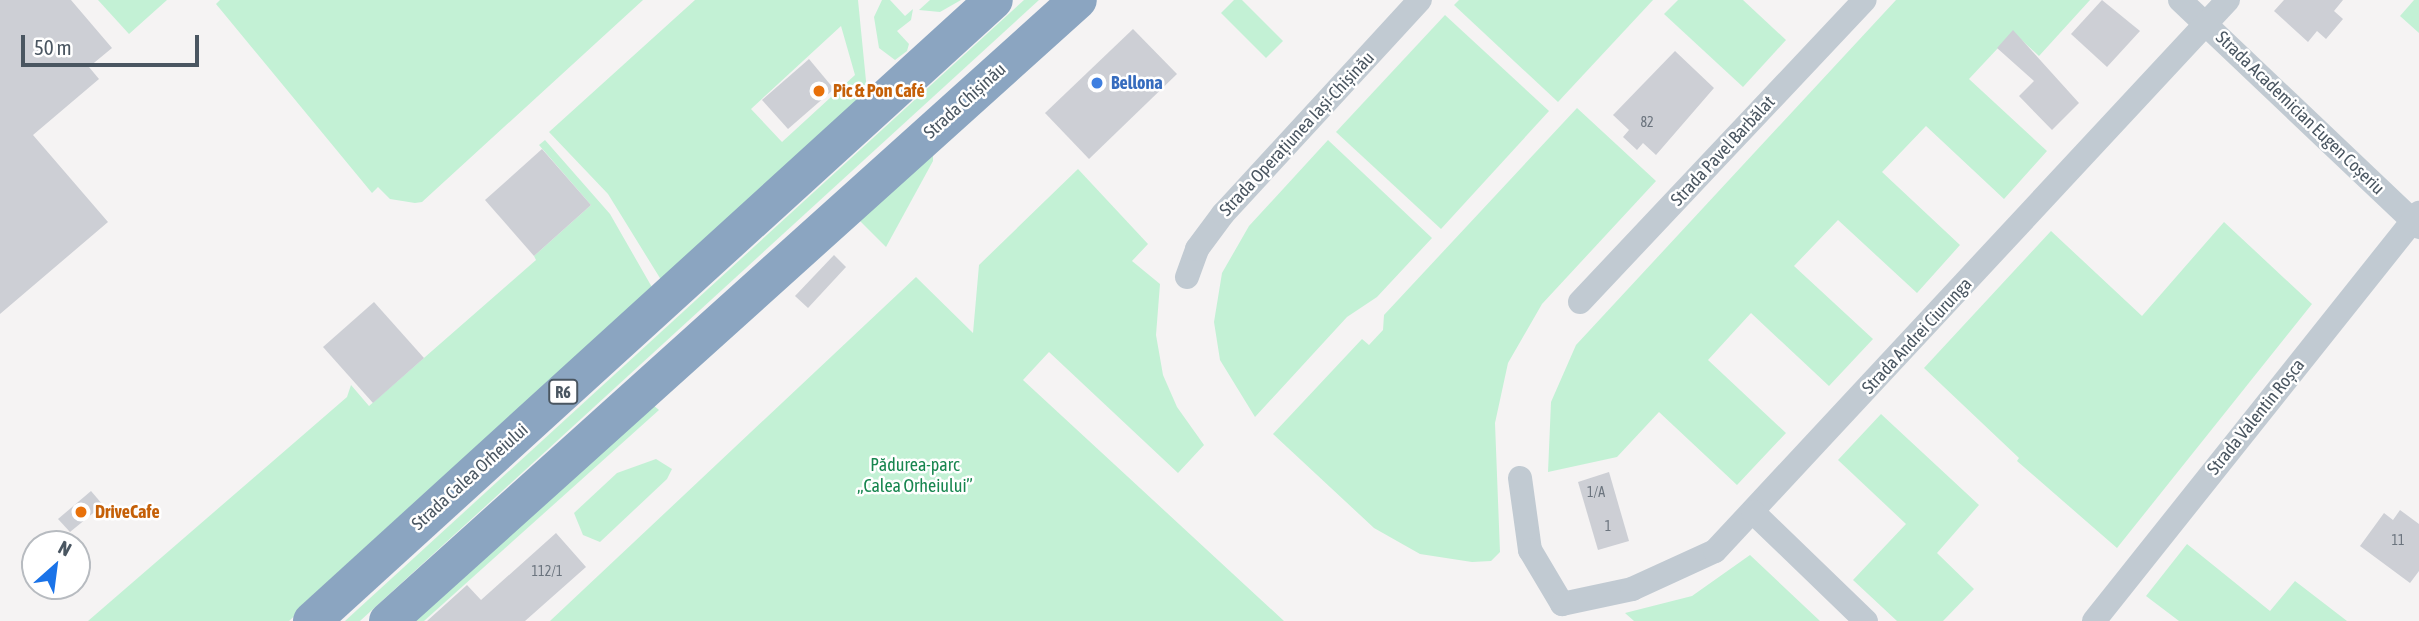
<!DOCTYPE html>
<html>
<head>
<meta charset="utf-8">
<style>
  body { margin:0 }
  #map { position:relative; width:2419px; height:621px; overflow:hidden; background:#f5f3f3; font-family:"Asap Condensed",sans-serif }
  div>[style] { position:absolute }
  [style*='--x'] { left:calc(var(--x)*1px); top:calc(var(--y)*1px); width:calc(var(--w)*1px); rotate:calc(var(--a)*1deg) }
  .green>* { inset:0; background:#c3f1d5 }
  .building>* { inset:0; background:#cdcfd5 }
  .street>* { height:24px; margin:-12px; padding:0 12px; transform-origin:12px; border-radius:12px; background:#c1cad2 }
  .highway>* { height:38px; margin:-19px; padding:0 19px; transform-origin:19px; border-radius:19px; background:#8ba5c1 }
  .dots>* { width:19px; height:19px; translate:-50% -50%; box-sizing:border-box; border:4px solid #fff; border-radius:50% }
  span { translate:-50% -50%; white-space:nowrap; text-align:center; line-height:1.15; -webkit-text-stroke:5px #fff; paint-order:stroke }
  .number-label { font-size:14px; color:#6b747e }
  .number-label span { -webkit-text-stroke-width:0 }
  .shield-label span { padding:2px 5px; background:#fff; border:2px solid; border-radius:5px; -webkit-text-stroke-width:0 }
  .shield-label { font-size:16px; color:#4a5661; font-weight:700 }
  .shop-label { font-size:18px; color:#366cbe; font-weight:700 }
  .left { translate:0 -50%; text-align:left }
  .food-label { font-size:18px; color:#c56008; font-weight:700 }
  .street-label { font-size:18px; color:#4a5661 }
  .park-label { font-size:18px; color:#17864f }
  .north { position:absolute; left:21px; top:530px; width:70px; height:70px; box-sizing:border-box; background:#fff; border:2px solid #b7bbc0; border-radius:50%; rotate:28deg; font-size:19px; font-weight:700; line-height:28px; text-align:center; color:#4a5661 }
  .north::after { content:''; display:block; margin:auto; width:24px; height:32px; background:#1a73e8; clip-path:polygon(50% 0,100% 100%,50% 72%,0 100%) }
  .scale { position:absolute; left:21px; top:35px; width:178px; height:32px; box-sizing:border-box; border:4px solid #4a5661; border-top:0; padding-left:9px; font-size:21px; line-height:24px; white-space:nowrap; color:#4a5661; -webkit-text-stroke:5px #fff; paint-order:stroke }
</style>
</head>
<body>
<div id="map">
  <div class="green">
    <div style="clip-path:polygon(98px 0,167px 0,129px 34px)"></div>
    <div style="clip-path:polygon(220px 0,643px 0,422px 202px,415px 203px,390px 199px,378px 187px,372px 193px,216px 4px)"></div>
    <div style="clip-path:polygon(evenodd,695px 0,858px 0,867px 91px,663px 283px,608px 194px,549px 132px,695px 0,841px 26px,855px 75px,782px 142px,751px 109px,841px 26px)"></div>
    <div style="clip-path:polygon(882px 0,890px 0,905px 16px,913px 9px,911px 20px,897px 31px,909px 44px,907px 51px,895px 60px,879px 48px,874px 17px)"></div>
    <div style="clip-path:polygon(930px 0,961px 0,940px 12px,919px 10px)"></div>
    <div style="clip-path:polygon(1024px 0,1039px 0,360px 621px,345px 621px)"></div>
    <div style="clip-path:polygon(1234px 0,1242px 0,1283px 41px,1266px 58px,1221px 13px)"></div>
    <div style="clip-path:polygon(1459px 0,1653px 0,1558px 102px,1454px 5px)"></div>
    <div style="clip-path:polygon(1678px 0,1743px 0,1786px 40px,1743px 87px,1664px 14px)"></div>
    <div style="clip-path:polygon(1896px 0,2090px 0,2039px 56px,2013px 32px,1969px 79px,2047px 151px,2004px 199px,1926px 126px,1882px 172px,1960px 245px,1917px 293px,1838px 220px,1794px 266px,1873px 339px,1829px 386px,1751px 313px,1708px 360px,1786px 433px,1737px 485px,1659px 412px,1617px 457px,1548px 472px,1551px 402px,1576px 345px)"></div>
    <div style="clip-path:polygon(2414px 0,2419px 0,2419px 33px,2400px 16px)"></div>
    <div style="clip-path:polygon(1445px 15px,1549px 111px,1441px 229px,1336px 132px)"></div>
    <div style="clip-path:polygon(1577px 108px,1656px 181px,1542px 304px,1508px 363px,1495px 423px,1500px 552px,1491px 561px,1472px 562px,1420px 554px,1374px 528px,1273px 434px,1362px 339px,1369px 345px,1383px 330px,1384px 315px)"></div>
    <div style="clip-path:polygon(545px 140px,610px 214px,653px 289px,289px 621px,88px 621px,347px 397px,351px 385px,369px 406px,536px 260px,534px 256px,591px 205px,539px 145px)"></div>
    <div style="clip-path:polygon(1328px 140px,1432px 238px,1377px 297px,1347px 317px,1255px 417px,1220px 360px,1214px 322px,1222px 273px,1249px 226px)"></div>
    <div style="clip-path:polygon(933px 151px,933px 161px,886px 247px,858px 219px)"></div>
    <div style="clip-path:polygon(1078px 169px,1148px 244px,1132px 261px,1160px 284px,1156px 335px,1163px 375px,1177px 407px,1204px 445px,1178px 473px,1049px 352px,1023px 380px,1284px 621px,550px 621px,916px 277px,973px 333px,979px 265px)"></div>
    <div style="clip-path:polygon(2224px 222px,2312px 304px,2117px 548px,2017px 461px,2019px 458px,1924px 368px,2051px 231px,2142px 316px)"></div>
    <div style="clip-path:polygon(653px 405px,659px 410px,424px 621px,415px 621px)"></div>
    <div style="clip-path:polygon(1881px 414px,1979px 505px,1937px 553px,1974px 589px,1943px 621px,1897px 621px,1853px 580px,1906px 524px,1838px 460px)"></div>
    <div style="clip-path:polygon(656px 459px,672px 469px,667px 479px,600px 542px,583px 535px,574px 513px,617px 473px)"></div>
    <div style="clip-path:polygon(2187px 544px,2270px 611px,2295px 581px,2347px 621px,2179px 621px,2146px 596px)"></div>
    <div style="clip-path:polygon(1750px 555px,1820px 621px,1634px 621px,1625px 613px,1692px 596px)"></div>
  </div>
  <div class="building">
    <div style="clip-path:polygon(0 0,71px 0,112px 48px,89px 67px,99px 79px,33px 135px,108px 222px,0 314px)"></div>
    <div style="clip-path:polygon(2102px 0,2140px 31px,2107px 67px,2071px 34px)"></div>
    <div style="clip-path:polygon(2284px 0,2343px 0,2334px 11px,2343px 19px,2326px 39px,2317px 31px,2308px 42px,2274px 11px)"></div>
    <div style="clip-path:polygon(1133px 29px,1177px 74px,1089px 159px,1045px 113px)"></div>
    <div style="clip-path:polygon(2013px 30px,2079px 103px,2052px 130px,2019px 96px,2034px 81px,1997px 48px)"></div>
    <div style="clip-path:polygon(1675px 51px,1714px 88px,1656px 155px,1643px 143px,1637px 150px,1623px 137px,1629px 130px,1613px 115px)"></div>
    <div style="clip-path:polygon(809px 59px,834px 89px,788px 129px,762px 100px)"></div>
    <div style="clip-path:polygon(542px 149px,591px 205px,534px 256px,485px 200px)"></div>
    <div style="clip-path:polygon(834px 255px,846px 267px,808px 308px,795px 296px)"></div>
    <div style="clip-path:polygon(374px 302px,424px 358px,373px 403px,323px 347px)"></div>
    <div style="clip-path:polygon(1609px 472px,1629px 541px,1598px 550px,1578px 482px)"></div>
    <div style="clip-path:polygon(91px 491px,103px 505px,70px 532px,58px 519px)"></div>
    <div style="clip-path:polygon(2400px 510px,2419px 524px,2419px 571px,2410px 583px,2360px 546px,2384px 513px,2393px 520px)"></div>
    <div style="clip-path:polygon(556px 533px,586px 567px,525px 621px,427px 621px,467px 585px,481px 600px)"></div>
  </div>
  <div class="street">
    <div style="--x:2180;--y:0;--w:330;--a:43.5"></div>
    <div style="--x:1187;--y:277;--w:30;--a:-70"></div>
    <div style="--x:1197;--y:249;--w:44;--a:-53.4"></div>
    <div style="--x:1223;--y:214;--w:291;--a:-47.4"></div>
    <div style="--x:1580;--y:302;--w:415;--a:-46.7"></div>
    <div style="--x:1520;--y:478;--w:73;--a:82.1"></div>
    <div style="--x:1530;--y:550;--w:63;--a:59.3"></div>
    <div style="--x:1562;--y:604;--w:72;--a:-12.1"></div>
    <div style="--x:1632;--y:589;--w:91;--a:-24.6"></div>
    <div style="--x:1715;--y:551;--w:753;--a:-47.05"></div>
    <div style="--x:1753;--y:512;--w:157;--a:44"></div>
    <div style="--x:2094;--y:621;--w:522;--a:-51.46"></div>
  </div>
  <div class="highway">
    <div style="--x:312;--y:621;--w:922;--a:-42.32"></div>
    <div style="--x:388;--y:621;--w:928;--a:-41.99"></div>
  </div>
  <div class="dots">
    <div style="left:1097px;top:83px;background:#3f7fe0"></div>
    <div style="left:819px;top:91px;background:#e8710a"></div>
    <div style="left:81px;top:512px;background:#e8710a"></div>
  </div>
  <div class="number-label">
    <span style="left:1647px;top:122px">82</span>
    <span style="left:1596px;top:492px">1/A</span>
    <span style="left:1608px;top:526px">1</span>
    <span style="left:2398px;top:540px">11</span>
    <span style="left:547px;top:571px">112/1</span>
  </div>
  <div class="shield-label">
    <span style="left:563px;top:392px">R6</span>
  </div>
  <div class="shop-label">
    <span class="left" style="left:1111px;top:83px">Bellona</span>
  </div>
  <div class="food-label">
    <span class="left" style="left:833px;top:91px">Pic &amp; Pon Café</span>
    <span class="left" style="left:95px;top:512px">DriveCafe</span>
  </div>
  <div class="street-label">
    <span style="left:965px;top:101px;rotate:-42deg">Strada Chișinău</span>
    <span style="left:2300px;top:113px;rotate:44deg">Strada Academician Eugen Coșeriu</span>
    <span style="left:1297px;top:134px;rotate:-47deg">Strada Operațiunea Iași-Chișinău</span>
    <span style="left:1723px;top:151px;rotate:-47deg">Strada Pavel Barbălat</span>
    <span style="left:1917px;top:336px;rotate:-47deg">Strada Andrei Ciurunga</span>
    <span style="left:2256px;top:417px;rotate:-51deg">Strada Valentin Roșca</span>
    <span style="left:470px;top:477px;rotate:-42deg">Strada Calea Orheiului</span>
  </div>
  <div class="park-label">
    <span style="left:915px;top:476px">Pădurea-parc<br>„Calea Orheiului”</span>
  </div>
  <div class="north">N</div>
  <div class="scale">50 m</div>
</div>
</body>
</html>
